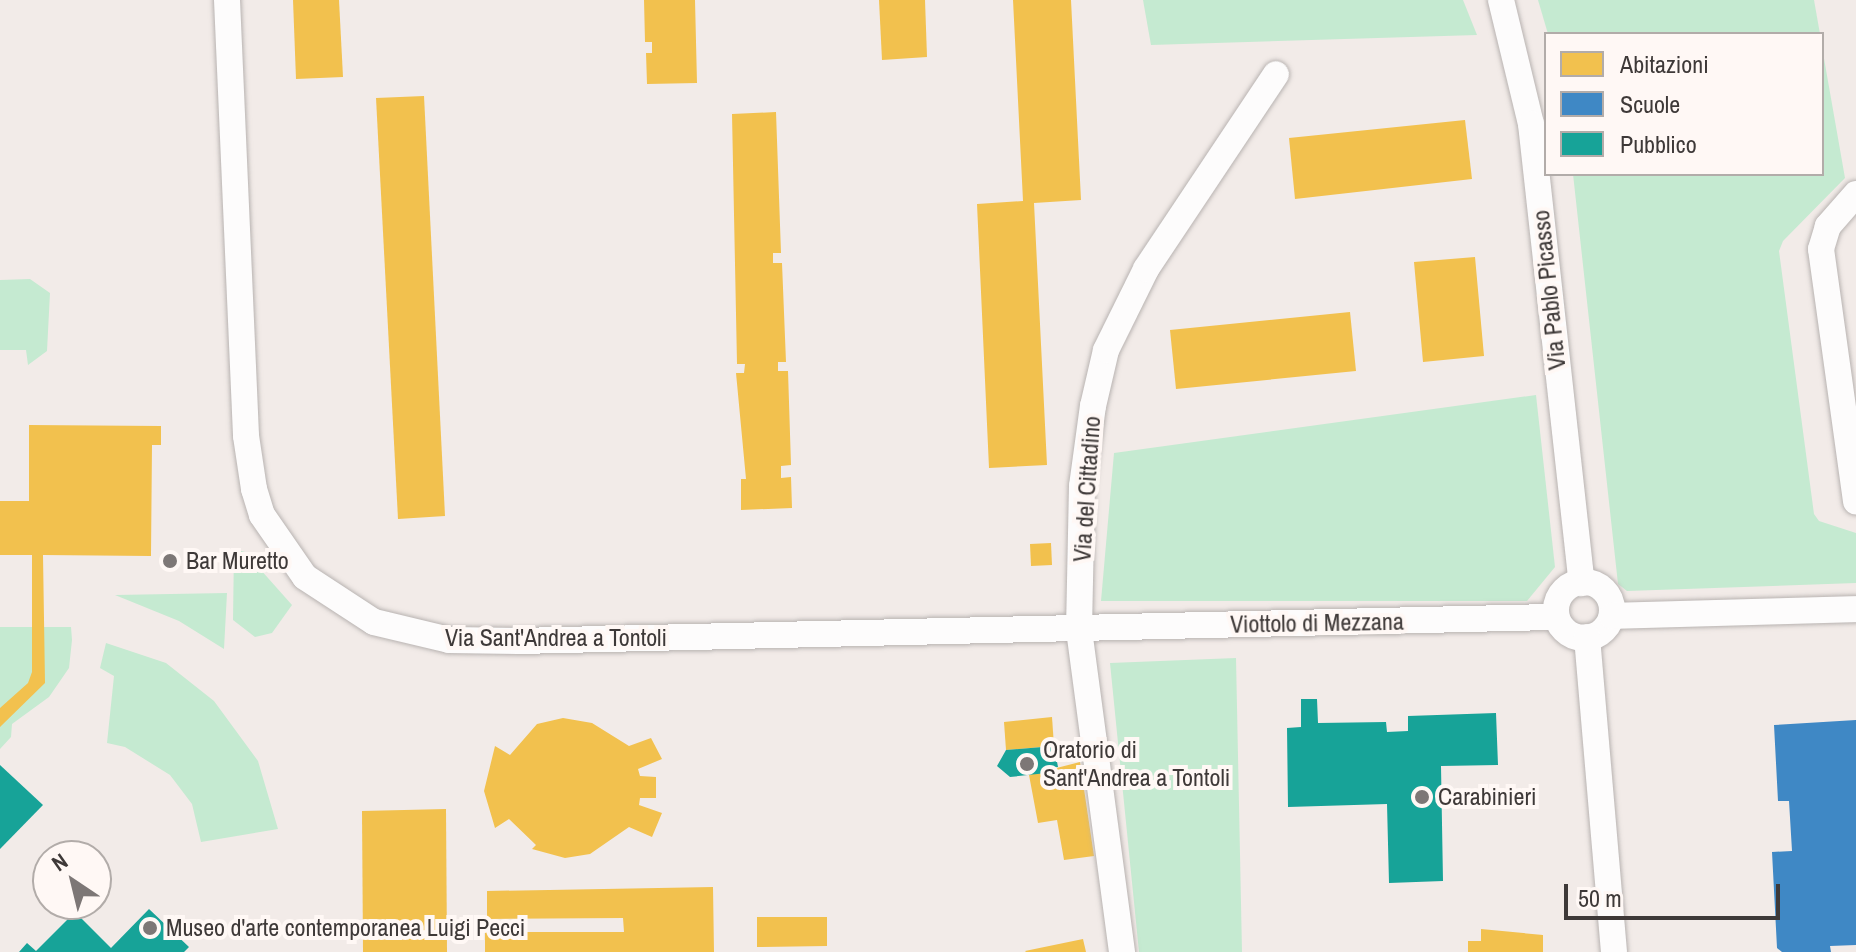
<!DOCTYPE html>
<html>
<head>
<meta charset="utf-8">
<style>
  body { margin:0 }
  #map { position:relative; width:1856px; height:952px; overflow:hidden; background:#f2ebe8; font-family:"Archivo Narrow",sans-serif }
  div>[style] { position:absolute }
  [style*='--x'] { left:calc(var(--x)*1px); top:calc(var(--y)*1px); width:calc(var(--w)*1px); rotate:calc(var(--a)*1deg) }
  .green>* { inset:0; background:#c5ead1 }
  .homes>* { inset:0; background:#f2c14e }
  .schools>* { inset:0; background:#3f88c5 }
  .public>* { inset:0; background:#17a398 }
  .roads { filter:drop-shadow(0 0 2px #b8b3b1) drop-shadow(0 0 2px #b8b3b1) }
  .minor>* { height:26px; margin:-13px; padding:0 13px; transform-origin:13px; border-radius:13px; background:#fdfcfc }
  .minor>.ring { margin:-13px; padding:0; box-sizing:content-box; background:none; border:26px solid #fdfcfc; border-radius:50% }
  .dots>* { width:22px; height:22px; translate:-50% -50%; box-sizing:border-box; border:4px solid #fff8f5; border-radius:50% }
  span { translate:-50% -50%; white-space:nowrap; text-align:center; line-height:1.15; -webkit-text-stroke:8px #fff8f5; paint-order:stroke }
  .street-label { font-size:24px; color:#3e3938 }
  .poi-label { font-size:24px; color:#3e3938 }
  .left { translate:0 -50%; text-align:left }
  .legend { position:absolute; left:1544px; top:32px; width:280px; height:144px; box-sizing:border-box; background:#fff8f5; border:2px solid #b2aca9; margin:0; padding:10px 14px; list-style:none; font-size:24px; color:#3e3938 }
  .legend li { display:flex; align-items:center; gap:16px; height:40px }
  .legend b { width:40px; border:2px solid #b2aca9 }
  .north { position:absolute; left:32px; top:840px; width:80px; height:80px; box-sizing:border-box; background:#fff8f5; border:2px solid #b2aca9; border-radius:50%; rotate:325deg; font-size:22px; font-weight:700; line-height:32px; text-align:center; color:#3e3938 }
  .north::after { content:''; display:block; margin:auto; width:28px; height:36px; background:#7d7776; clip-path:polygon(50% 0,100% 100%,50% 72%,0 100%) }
  .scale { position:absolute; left:1564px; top:884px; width:216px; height:36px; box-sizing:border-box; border:4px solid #3e3938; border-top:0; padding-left:10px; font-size:24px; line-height:28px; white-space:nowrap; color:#3e3938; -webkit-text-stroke:6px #fff8f5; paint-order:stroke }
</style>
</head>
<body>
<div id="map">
  <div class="green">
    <div style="clip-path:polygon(1143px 0,1463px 0,1477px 35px,1151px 45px)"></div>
    <div style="clip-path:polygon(1538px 0,1814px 0,1820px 34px,1548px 34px)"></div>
    <div style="clip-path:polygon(1822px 47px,1845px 178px,1783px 241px,1779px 251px,1814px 514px,1819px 521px,1856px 533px,1856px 583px,1627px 591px,1618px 584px,1573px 174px,1822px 174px)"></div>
    <div style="clip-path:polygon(30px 279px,50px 293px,47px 351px,28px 365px,26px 350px,0 350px,0 280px)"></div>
    <div style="clip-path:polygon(1536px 395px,1555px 567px,1527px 601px,1101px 601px,1114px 453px)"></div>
    <div style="clip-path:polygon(234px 549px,245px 552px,292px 605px,272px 633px,255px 637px,233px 620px)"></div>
    <div style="clip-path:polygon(227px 593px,224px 649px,179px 621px,115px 595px)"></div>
    <div style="clip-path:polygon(0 627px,71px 627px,72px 640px,69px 668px,49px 697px,12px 724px,11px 737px,0 749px)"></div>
    <div style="clip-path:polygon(106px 643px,166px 663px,214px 701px,258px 761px,278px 829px,201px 842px,192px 804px,170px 775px,125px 747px,107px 743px,114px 676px,100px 668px)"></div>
    <div style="clip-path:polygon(1236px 658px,1242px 952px,1139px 952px,1110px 663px)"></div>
  </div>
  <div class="homes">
    <div style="clip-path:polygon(293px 0,339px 0,343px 77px,296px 79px)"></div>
    <div style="clip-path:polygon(644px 0,695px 0,697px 83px,647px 84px,646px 53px,652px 53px,652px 42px,645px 42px)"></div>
    <div style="clip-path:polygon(879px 0,925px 0,927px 57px,882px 60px)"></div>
    <div style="clip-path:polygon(1013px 0,1071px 0,1081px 200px,1034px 203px,1047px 465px,989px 468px,977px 204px,1023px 201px)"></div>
    <div style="clip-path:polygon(424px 96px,445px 516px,398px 519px,376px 98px)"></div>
    <div style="clip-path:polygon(776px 112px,781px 253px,773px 253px,773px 263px,782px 263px,786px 362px,778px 362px,778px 371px,788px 371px,791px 465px,781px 466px,781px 478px,791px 477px,792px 508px,741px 510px,741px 479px,746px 479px,736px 373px,744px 373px,745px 364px,737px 364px,732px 114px)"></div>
    <div style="clip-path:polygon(1465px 120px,1472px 179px,1295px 199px,1289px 138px)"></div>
    <div style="clip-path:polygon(1475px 257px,1484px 356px,1423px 362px,1414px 262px)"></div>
    <div style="clip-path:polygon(1350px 312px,1356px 371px,1176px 389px,1170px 330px)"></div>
    <div style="clip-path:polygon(29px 425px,161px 426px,161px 445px,152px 445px,151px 556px,43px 555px,45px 683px,0 727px,0 708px,28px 683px,32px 672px,32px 555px,0 555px,0 501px,29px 501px)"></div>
    <div style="clip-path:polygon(1051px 543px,1052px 565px,1031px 566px,1030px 544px)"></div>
    <div style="clip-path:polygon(1052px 717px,1054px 746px,1006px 750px,1004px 722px)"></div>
    <div style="clip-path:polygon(563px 718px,592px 723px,629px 746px,651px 738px,662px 759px,638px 769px,640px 776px,656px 777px,656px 798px,640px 798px,639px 805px,662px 813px,652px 837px,629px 827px,590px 854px,565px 858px,532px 849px,536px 845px,509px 819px,495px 828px,484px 791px,495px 746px,510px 755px,537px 724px)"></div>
    <div style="clip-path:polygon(1080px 762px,1094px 856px,1064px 860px,1057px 820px,1038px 823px,1029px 775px)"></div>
    <div style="clip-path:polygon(446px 809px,447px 952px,363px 952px,362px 811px)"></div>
    <div style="clip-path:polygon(713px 887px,714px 952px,485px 952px,485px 932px,624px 932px,623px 918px,487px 919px,487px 891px)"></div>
    <div style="clip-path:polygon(757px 917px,827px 917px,827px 946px,757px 947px)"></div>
    <div style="clip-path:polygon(1481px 929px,1543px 935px,1543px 952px,1468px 952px,1468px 941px,1481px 941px)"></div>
    <div style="clip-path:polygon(1083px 939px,1086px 952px,1026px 952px,1025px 951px)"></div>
  </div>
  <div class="schools">
    <div style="clip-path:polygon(1856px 720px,1856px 945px,1830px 946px,1831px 952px,1782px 952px,1777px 948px,1772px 852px,1792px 851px,1789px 801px,1778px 801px,1774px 725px)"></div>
  </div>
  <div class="public">
    <div style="clip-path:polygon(1301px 699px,1317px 699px,1318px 723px,1386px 722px,1387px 732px,1408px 731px,1408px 716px,1496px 713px,1498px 765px,1441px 766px,1443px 881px,1389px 883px,1387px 804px,1288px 807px,1287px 728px,1301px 727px)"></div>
    <div style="clip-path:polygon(1054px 746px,1058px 767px,1047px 768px,1047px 773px,1010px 777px,997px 766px,1006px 750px)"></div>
    <div style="clip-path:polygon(0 765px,43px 805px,0 849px)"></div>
    <div style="clip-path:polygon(149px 909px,189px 947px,184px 952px,19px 952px,27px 943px,36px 951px,75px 912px,111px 948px)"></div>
  </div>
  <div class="roads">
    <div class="minor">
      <div style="--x:227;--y:0;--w:436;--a:87.5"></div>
      <div style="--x:246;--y:436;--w:54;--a:81.4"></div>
      <div style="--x:254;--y:489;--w:27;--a:73"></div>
      <div style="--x:262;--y:515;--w:75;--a:55.3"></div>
      <div style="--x:305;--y:577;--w:82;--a:33.1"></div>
      <div style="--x:374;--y:622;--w:77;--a:13.5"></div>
      <div style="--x:449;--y:640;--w:69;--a:0.8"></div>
      <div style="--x:518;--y:641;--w:1037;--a:-1.33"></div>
      <div style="--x:1501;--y:0;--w:128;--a:76.4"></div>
      <div style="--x:1531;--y:124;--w:462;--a:83.7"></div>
      <div style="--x:1856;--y:194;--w:43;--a:131.2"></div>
      <div style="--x:1828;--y:226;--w:24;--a:107"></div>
      <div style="--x:1821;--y:249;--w:255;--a:82.1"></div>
      <div class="ring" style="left:1556px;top:582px;width:30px;height:30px"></div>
      <div style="--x:1612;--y:616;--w:244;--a:-1.6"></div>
      <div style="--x:1587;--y:637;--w:316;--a:85.1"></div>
      <div style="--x:1122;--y:952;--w:326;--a:-97.6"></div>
      <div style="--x:1079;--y:629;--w:143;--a:-88.8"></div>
      <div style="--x:1082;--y:486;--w:81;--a:-82.2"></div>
      <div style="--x:1093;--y:406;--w:57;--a:-76.9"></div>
      <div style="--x:1106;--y:350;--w:90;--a:-63.7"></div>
      <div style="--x:1146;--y:269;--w:234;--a:-56.3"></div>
    </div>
  </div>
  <div class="dots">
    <div style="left:170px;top:561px;background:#7d7776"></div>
    <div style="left:1027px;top:764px;background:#7d7776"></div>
    <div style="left:1422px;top:797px;background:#7d7776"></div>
    <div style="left:150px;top:928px;background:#7d7776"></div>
  </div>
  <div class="street-label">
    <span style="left:1549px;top:290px;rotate:-96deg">Via Pablo Picasso</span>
    <span style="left:1087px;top:489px;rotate:-86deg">Via del Cittadino</span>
    <span style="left:1317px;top:623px;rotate:-1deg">Viottolo di Mezzana</span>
    <span style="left:556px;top:638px">Via Sant'Andrea a Tontoli</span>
  </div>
  <div class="poi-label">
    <span class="left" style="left:186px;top:561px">Bar Muretto</span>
    <span class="left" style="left:1043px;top:764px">Oratorio di<br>Sant'Andrea a Tontoli</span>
    <span class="left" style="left:1438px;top:797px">Carabinieri</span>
    <span class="left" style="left:166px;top:928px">Museo d'arte contemporanea Luigi Pecci</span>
  </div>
  <ul class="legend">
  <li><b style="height:22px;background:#f2c14e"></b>Abitazioni</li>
  <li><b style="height:22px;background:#3f88c5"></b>Scuole</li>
  <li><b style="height:22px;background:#17a398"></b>Pubblico</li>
  </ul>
  <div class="north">N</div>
  <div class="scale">50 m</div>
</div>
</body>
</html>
